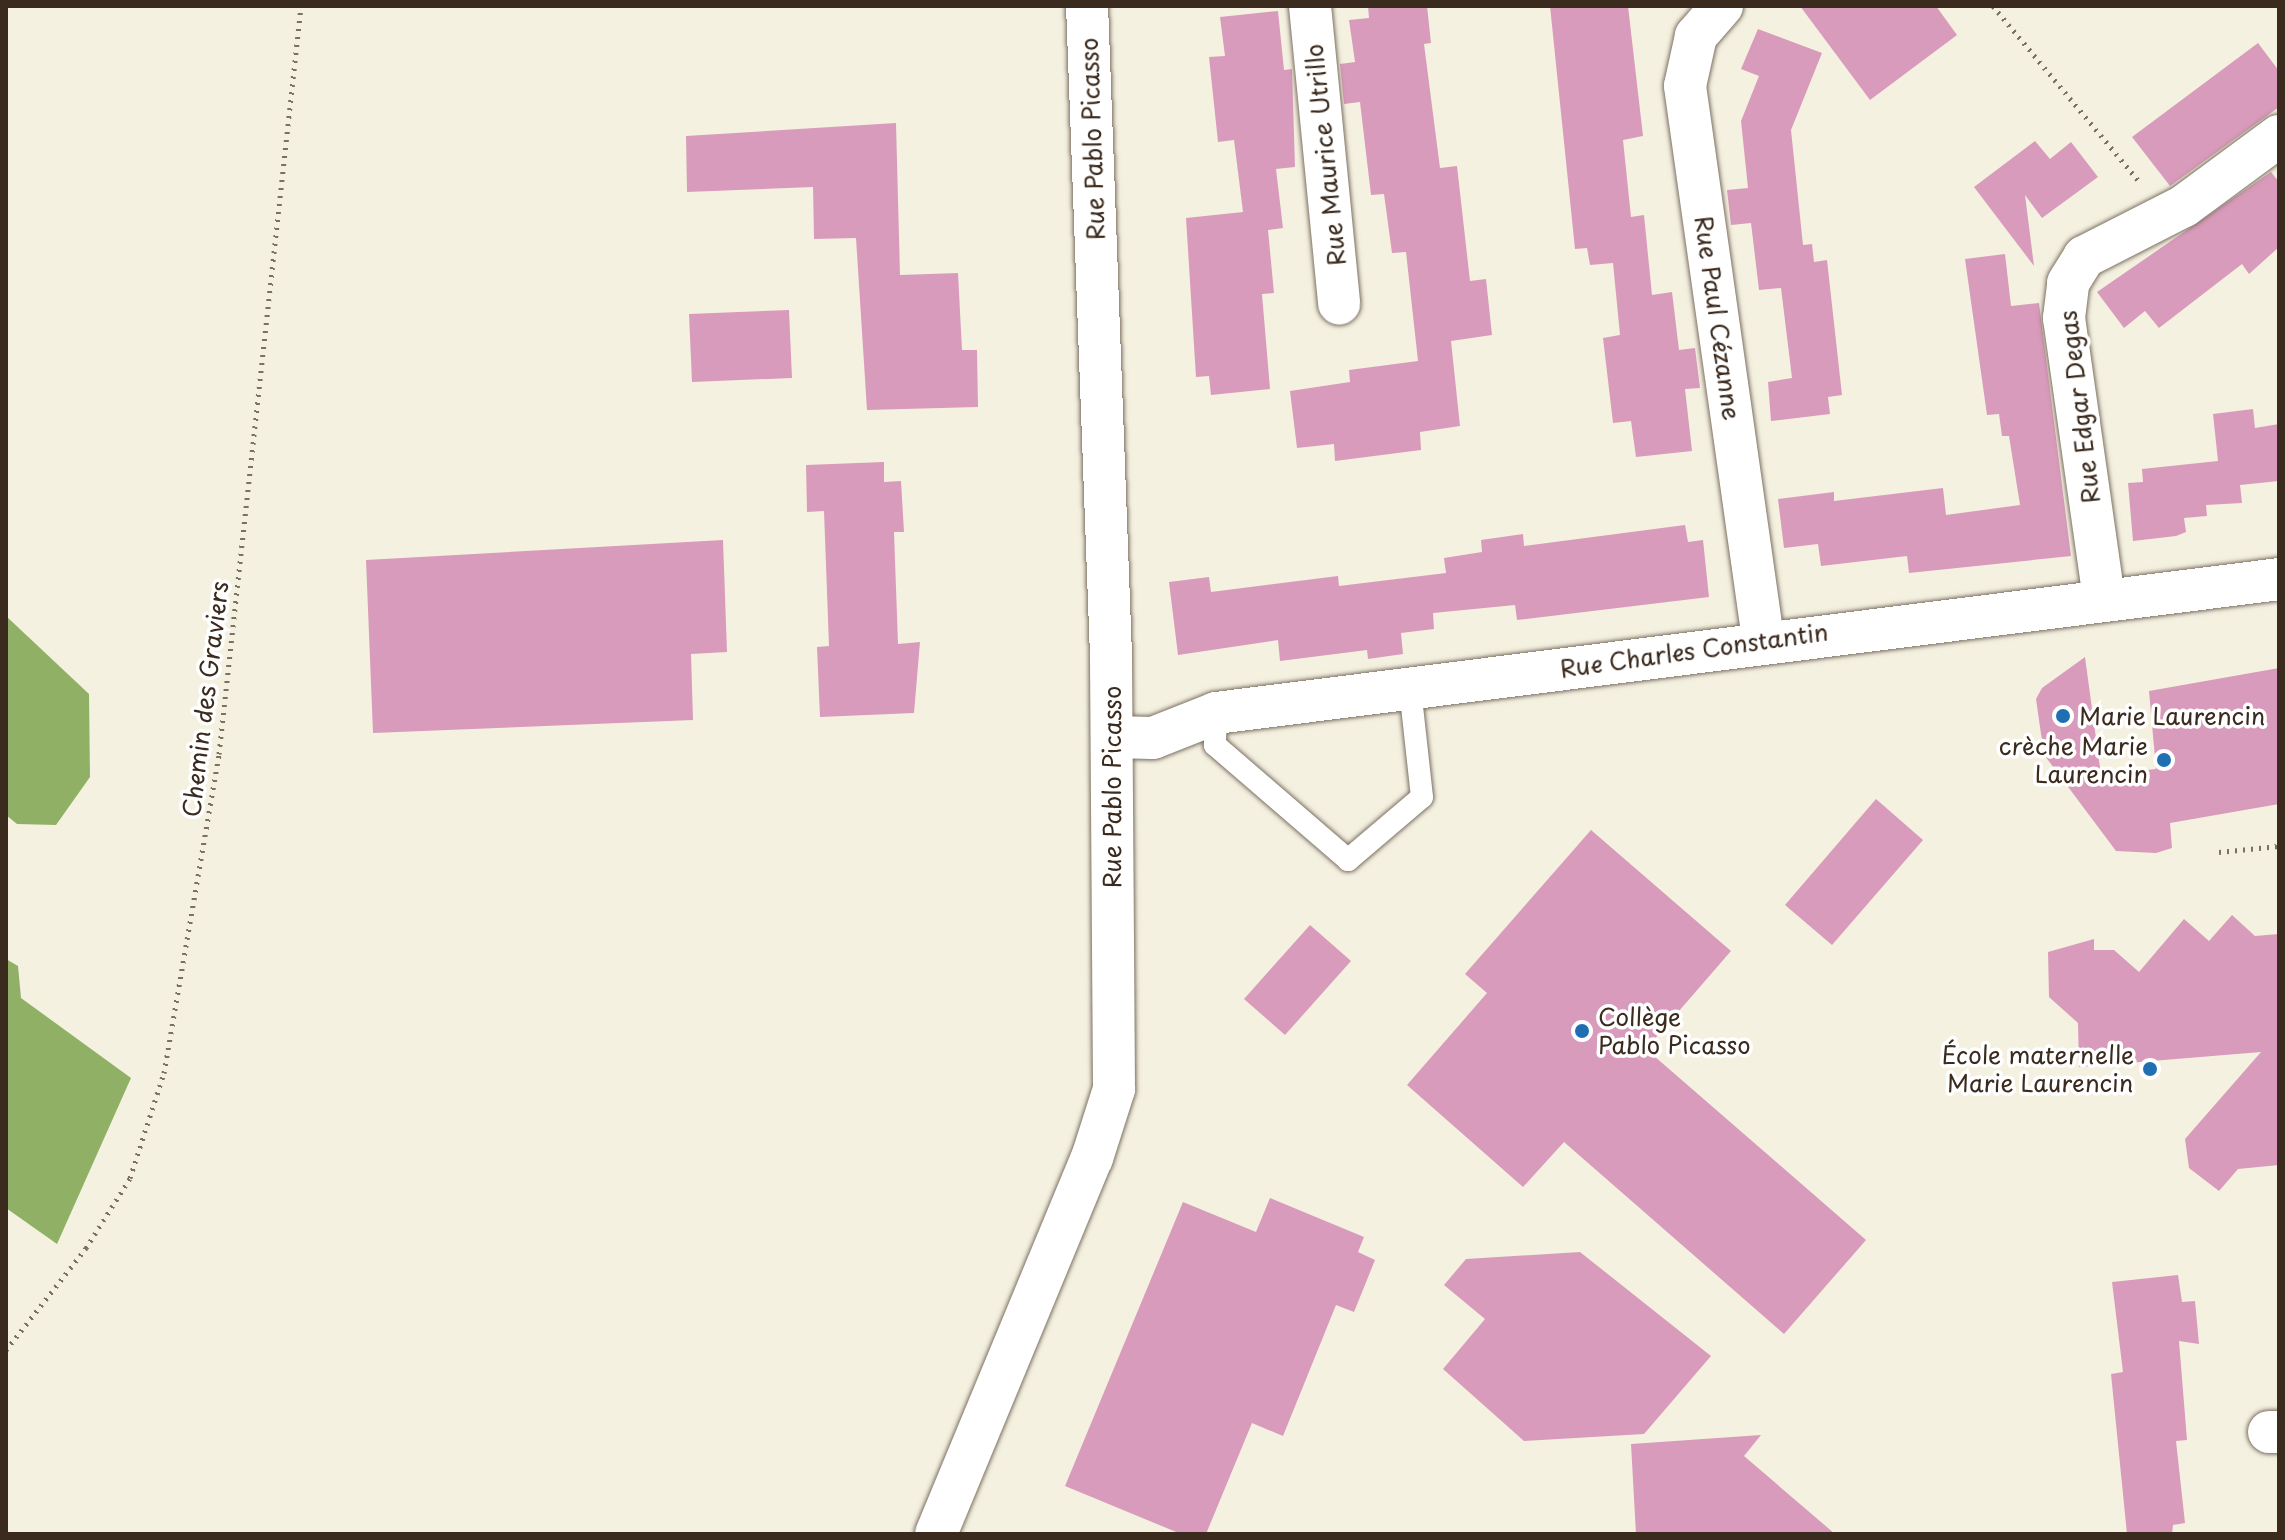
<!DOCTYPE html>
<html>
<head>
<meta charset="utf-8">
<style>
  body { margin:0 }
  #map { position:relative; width:2285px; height:1540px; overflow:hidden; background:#f4f1e1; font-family:"Playpen Sans",sans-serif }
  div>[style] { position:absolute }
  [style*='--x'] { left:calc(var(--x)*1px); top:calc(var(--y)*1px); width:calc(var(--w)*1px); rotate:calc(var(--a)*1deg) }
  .forest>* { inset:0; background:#90b165 }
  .building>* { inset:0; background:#d99bbb }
  .path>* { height:5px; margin-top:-2.5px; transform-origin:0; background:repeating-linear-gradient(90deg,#7c7062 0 2px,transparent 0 8px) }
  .roads { filter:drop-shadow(0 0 2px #7c7062) drop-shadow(0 0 2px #7c7062) }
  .service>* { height:22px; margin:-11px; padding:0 11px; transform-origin:11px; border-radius:11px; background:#fff }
  .minor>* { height:42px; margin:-21px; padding:0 21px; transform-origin:21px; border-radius:21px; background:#fff }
  .dots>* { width:22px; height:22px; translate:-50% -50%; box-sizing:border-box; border:4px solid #fff; border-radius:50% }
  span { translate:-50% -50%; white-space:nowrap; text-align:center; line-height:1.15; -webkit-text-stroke:7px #fff; paint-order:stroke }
  .street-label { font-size:24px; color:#3b2a1e }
  .poi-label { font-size:24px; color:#3b2a1e }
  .left { translate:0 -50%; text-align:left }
  .right { translate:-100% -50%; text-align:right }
  .frame { position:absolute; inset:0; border:8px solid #3b2a1e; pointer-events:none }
</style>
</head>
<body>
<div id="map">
  <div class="forest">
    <div style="clip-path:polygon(6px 616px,89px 694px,90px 777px,56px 825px,17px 824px,6px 815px)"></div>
    <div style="clip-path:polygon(6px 959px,18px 966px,21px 998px,131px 1078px,57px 1244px,6px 1208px)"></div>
  </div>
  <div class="building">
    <div style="clip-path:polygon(1368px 6px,1427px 6px,1431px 43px,1424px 44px,1440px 168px,1457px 166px,1470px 281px,1486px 279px,1492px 335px,1451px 341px,1460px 426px,1420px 432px,1421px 450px,1335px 461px,1334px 444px,1297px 448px,1290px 391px,1350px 382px,1349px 370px,1418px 361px,1406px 252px,1392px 253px,1384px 194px,1371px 195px,1360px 102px,1344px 104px,1340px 64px,1355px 62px,1349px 20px,1369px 18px)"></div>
    <div style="clip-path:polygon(1550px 6px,1628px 6px,1643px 136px,1623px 140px,1631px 217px,1644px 215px,1652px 295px,1672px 292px,1679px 350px,1695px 348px,1700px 388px,1685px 389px,1692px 451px,1636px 457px,1631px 421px,1613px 423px,1603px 338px,1620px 335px,1613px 263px,1590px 265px,1587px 248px,1575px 249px)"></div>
    <div style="clip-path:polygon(1800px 6px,1936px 6px,1957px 35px,1870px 100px)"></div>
    <div style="clip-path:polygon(1278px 11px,1284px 70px,1292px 69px,1295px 167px,1276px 169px,1283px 228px,1268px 230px,1274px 293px,1262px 294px,1270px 389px,1211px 395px,1209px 376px,1196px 377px,1186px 218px,1243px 212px,1234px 140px,1218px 142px,1209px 57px,1225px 56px,1220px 17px)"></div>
    <div style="clip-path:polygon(1758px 29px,1822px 53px,1791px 130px,1803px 245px,1812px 244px,1814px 262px,1827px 260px,1842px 395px,1828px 397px,1830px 414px,1771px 421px,1768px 382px,1792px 378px,1781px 288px,1759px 290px,1751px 223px,1731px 225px,1727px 190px,1748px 188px,1741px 121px,1759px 76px,1741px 69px)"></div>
    <div style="clip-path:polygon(2258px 43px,2279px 71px,2279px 107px,2170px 186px,2132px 137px)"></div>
    <div style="clip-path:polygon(896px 123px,900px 275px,958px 273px,962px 350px,977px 350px,978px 407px,867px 410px,856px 238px,814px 239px,813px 187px,687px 192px,686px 136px)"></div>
    <div style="clip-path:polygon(2035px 141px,2050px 159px,2071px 142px,2098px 177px,2042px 218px,2025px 195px,2034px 266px,1974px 187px)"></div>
    <div style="clip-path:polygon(2271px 172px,2279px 182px,2279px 247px,2249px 274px,2242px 264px,2159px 328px,2145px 311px,2124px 328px,2097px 292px)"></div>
    <div style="clip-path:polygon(2005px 254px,2011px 306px,2039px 303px,2071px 556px,1909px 573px,1907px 556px,1821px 566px,1818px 544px,1784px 548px,1778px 499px,1834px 492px,1834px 501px,1943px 488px,1946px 515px,2020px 505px,2009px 436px,2002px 436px,1999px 414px,1987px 415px,1965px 259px)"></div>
    <div style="clip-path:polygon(789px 310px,792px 378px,692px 382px,689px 314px)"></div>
    <div style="clip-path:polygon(2253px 409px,2255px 428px,2279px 424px,2279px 481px,2240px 485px,2242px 503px,2206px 505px,2207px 516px,2184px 518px,2186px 532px,2176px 536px,2133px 541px,2128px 483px,2143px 482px,2142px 469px,2218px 461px,2213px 414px)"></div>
    <div style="clip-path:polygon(884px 462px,884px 482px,901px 481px,904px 532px,894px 532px,898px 644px,920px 642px,914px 713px,820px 717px,817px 647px,829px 646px,824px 511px,807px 512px,806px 465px)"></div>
    <div style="clip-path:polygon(1685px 525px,1688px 542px,1703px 540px,1709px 597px,1517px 620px,1515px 605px,1433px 613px,1434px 629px,1401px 633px,1403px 654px,1368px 659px,1367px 650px,1280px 661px,1278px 640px,1178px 655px,1169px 582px,1209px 577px,1211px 592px,1338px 576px,1339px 586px,1446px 573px,1444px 558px,1482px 552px,1481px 540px,1523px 534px,1524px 546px)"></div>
    <div style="clip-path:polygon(723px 540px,727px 652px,691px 654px,693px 720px,373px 733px,366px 560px)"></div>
    <div style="clip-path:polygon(2085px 657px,2101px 775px,2156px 769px,2149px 691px,2279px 668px,2279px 804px,2170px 823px,2172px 848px,2156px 853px,2116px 851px,2045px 756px,2041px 734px,2036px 699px,2042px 688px)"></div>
    <div style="clip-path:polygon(1876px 799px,1923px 840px,1832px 945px,1785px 905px)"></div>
    <div style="clip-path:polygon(1591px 830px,1731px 951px,1646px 1049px,1866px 1240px,1784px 1334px,1564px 1142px,1523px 1187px,1407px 1085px,1487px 993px,1465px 974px)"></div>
    <div style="clip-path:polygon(2232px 915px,2255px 936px,2279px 934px,2279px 1165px,2238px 1169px,2219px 1191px,2189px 1168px,2185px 1139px,2261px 1052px,2079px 1067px,2078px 1023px,2049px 997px,2048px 952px,2094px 939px,2094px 950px,2114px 950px,2139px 972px,2184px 919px,2209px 941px)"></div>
    <div style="clip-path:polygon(1310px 925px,1351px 961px,1285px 1035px,1244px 999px)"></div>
    <div style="clip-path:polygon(1270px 1198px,1364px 1237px,1358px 1252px,1375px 1260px,1354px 1312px,1336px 1305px,1283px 1436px,1252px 1423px,1206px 1534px,1181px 1534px,1065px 1486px,1183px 1202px,1256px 1232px)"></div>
    <div style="clip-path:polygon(1580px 1252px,1711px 1356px,1644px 1434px,1524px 1441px,1443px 1369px,1485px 1319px,1444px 1285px,1466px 1259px)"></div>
    <div style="clip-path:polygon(2178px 1275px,2182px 1302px,2195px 1301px,2199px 1344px,2179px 1341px,2187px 1440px,2176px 1441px,2185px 1523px,2173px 1525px,2172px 1534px,2127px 1534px,2111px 1374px,2123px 1372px,2112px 1282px)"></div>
    <div style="clip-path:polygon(1761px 1435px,1744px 1456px,1835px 1534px,1636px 1534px,1631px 1444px)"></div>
  </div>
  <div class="path">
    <div style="--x:1993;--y:6;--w:226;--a:50.2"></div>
    <div style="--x:2219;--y:852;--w:60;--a:-5.7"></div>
    <div style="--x:6;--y:1350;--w:130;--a:-51.9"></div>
    <div style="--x:86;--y:1248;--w:83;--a:-57.8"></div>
    <div style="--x:130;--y:1178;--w:110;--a:-72.1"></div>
    <div style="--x:164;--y:1073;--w:324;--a:-80.2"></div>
    <div style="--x:219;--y:754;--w:752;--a:-83.74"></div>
  </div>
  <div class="roads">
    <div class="service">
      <div style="--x:1216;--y:713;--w:32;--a:92"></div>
      <div style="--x:1215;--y:745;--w:176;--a:40.8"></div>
      <div style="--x:1348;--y:860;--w:97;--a:-40.4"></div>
      <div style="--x:1422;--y:797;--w:110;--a:-96.3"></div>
    </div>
    <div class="minor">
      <div style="--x:1310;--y:6;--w:299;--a:84.4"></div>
      <div style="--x:1722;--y:6;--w:40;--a:131"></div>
      <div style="--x:1696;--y:36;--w:51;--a:102.4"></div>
      <div style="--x:1685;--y:86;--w:558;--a:81.97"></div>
      <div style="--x:2104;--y:599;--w:284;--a:-98.1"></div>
      <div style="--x:2064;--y:318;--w:35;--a:-83"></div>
      <div style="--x:2068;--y:283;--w:31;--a:-58"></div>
      <div style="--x:2084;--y:257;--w:112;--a:-27"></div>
      <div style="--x:2184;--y:206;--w:118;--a:-36.4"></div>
      <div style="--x:1112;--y:737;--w:41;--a:1.4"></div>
      <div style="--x:1153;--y:738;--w:68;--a:-21.6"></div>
      <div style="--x:1216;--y:713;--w:1071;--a:-7.18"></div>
      <div style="--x:2269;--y:1432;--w:10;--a:0"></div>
      <div style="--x:936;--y:1534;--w:407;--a:-67.5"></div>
      <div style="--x:1092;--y:1158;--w:72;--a:-72.3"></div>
      <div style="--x:1114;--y:1089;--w:433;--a:-90.4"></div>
      <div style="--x:1111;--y:656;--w:650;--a:-92.11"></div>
    </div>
  </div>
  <div class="dots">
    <div style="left:2063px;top:716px;background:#1f6fb2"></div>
    <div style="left:2164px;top:760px;background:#1f6fb2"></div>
    <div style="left:1582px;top:1031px;background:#1f6fb2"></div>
    <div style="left:2150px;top:1069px;background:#1f6fb2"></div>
  </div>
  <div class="street-label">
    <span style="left:1092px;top:139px;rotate:-92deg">Rue Pablo Picasso</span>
    <span style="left:1325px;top:155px;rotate:-96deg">Rue Maurice Utrillo</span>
    <span style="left:1718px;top:318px;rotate:82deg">Rue Paul Cézanne</span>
    <span style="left:2079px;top:407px;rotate:-97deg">Rue Edgar Degas</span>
    <span style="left:1694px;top:650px;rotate:-8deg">Rue Charles Constantin</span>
    <span style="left:205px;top:699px;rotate:-83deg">Chemin des Graviers</span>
    <span style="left:1112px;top:787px;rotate:-90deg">Rue Pablo Picasso</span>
  </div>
  <div class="poi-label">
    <span class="left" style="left:2079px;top:716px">Marie Laurencin</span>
    <span class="right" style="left:2148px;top:760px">crèche Marie<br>Laurencin</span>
    <span class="left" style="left:1598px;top:1031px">Collège<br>Pablo Picasso</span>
    <span class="right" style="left:2134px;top:1069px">École maternelle<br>Marie Laurencin</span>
  </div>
  <div class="frame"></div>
</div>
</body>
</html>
